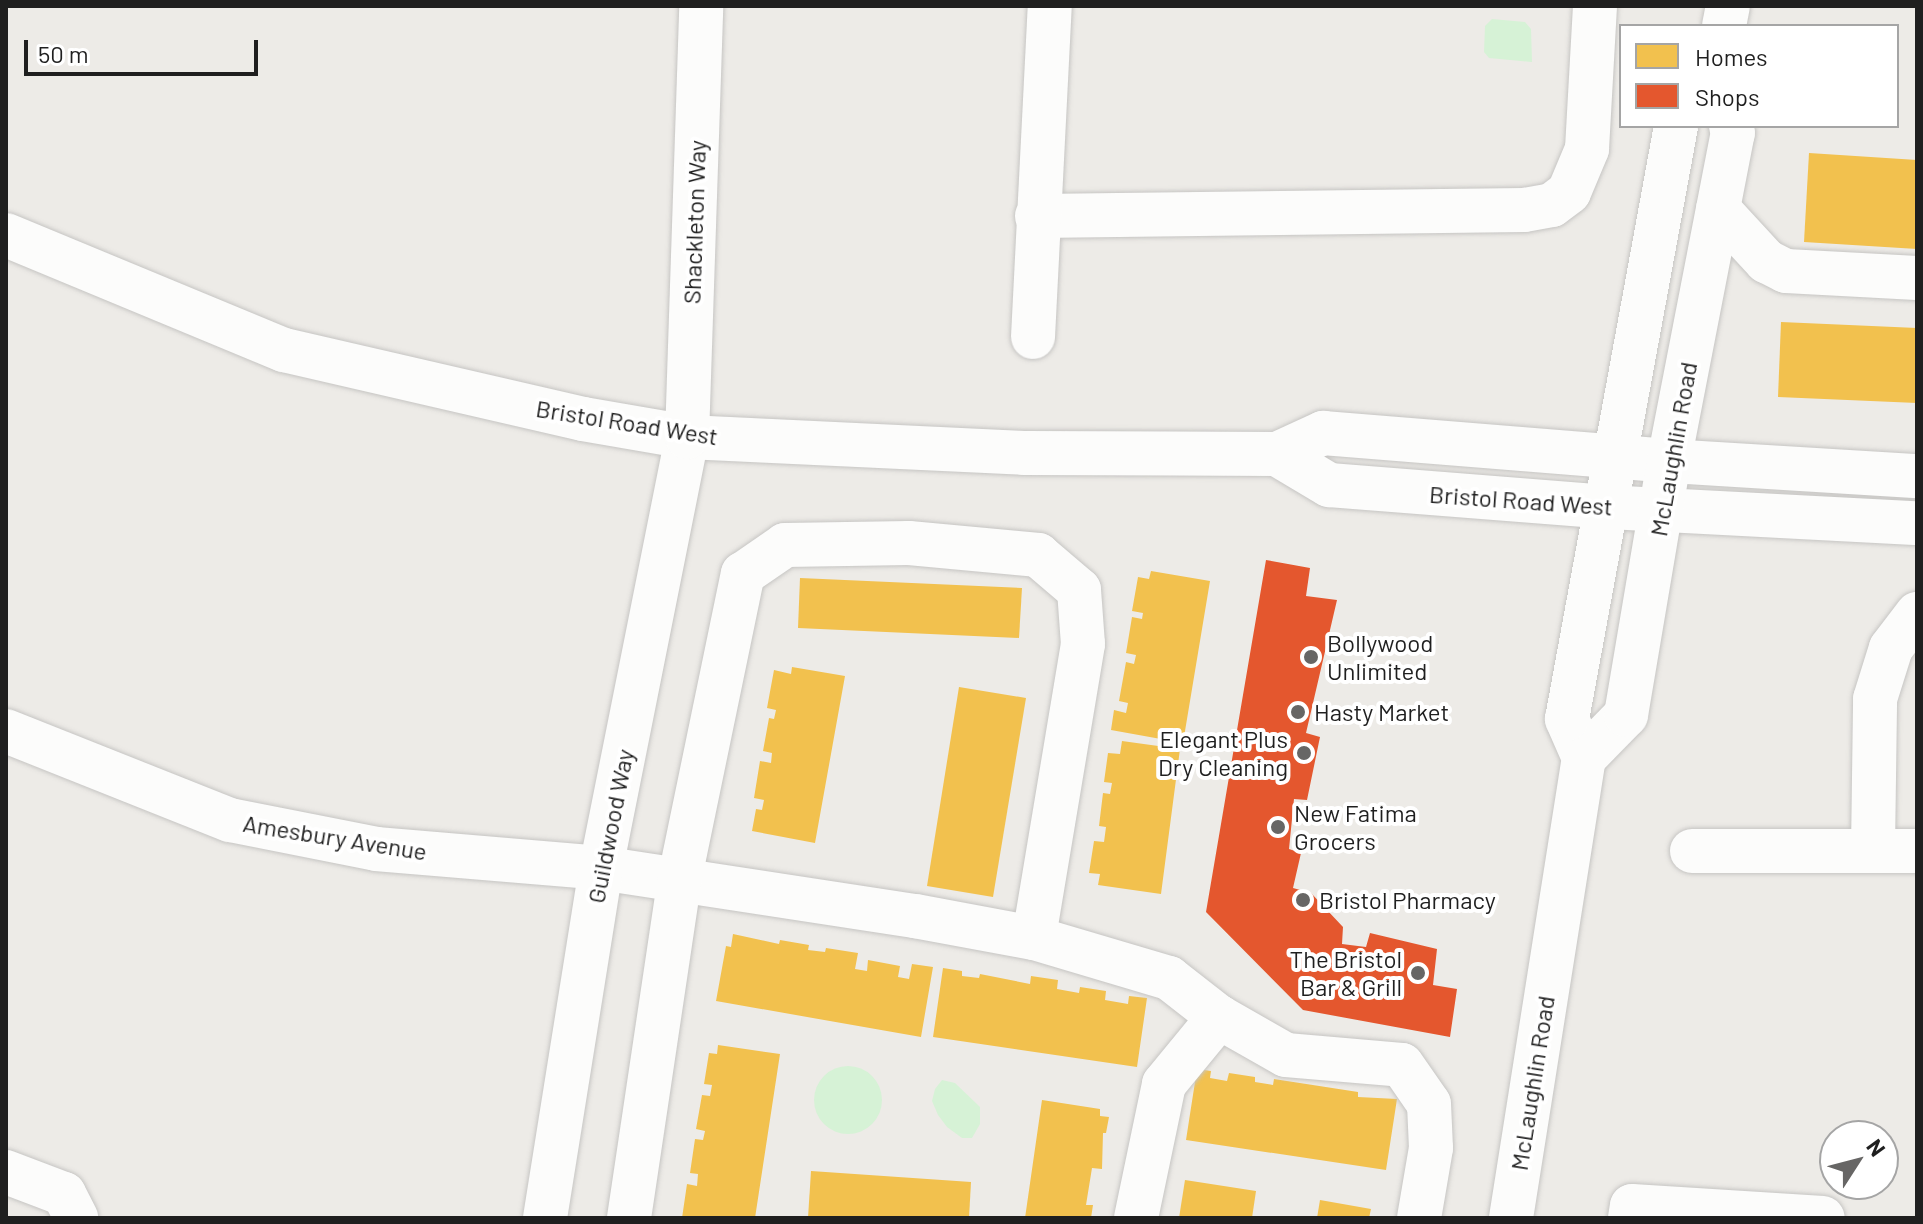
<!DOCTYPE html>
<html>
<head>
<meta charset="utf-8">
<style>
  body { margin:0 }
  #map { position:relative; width:1923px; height:1224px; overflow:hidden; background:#edebe7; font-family:Barlow,sans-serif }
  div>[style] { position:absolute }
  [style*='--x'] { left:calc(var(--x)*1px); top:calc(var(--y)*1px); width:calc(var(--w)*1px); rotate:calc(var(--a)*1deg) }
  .park>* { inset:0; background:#d6f2d6 }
  .round { border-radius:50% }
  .homes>* { inset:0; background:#f2c14e }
  .shops>* { inset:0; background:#e4572e }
  .roads { filter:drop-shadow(0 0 2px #c6c5c3) drop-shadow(0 0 2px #c6c5c3) }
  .minor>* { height:44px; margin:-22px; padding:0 22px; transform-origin:22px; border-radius:22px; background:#fcfcfb }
  .dots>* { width:22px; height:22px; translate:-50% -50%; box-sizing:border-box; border:4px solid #fff; border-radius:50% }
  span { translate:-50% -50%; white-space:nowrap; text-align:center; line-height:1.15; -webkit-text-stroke:8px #fff; paint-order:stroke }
  .street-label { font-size:24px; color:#1f1f1f }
  .poi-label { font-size:24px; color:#1f1f1f }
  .left { translate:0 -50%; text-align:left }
  .right { translate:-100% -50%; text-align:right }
  .frame { position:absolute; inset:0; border:8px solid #1f1f1f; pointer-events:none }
  .legend { position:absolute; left:1619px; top:24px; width:280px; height:104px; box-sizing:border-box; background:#fff; border:2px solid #a5a5a5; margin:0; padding:10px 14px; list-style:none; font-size:24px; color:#1f1f1f }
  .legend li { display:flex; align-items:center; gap:16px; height:40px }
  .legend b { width:40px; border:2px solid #a5a5a5 }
  .north { position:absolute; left:1819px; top:1120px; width:80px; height:80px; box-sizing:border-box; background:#fff; border:2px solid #a5a5a5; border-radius:50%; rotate:54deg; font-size:22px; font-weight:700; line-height:32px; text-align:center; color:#1f1f1f }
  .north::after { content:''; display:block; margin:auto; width:28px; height:36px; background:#676665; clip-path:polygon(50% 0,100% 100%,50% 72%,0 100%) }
  .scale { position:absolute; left:24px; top:40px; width:234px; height:36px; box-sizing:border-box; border:4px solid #1f1f1f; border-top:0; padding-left:10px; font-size:24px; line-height:28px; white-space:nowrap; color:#1f1f1f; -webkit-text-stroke:6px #fff; paint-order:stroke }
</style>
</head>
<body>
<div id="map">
  <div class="park">
    <div style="clip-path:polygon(1492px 19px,1525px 22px,1531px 29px,1532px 62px,1489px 58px,1484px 52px,1485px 26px)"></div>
    <div class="round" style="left:814px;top:1066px;width:68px;height:68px"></div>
    <div style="clip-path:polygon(942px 1080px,955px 1083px,980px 1107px,980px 1124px,972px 1138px,962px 1138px,947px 1127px,938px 1115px,932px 1101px,935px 1089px)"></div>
  </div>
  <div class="homes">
    <div style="clip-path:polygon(1809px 153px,1917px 160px,1917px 249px,1804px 242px)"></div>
    <div style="clip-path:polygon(1781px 322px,1917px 328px,1917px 403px,1778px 397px)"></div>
    <div style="clip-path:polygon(1151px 571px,1210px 581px,1183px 743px,1111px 730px,1114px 710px,1126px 713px,1128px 703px,1119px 701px,1126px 662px,1134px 664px,1136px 655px,1126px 653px,1132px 617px,1142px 619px,1143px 613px,1132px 611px,1138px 577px,1149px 579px)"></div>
    <div style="clip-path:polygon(800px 578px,1022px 588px,1019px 638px,798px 628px)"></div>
    <div style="clip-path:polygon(792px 667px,845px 676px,815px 843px,752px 831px,756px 809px,762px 810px,764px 800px,754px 798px,760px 761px,771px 763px,772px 753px,763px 751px,769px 718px,774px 719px,776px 710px,767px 708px,774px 670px,791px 674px)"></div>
    <div style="clip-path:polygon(959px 687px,1026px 698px,993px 897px,927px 886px)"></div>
    <div style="clip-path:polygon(1122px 741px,1180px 749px,1161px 894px,1098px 885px,1100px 874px,1089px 873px,1094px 841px,1104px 842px,1106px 827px,1099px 826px,1103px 793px,1110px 794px,1112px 783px,1104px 782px,1108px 753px,1120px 754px)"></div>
    <div style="clip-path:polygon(733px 934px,779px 944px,780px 940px,809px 945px,808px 950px,825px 952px,826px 948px,858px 953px,855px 969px,867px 971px,868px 960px,900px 966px,898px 977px,909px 979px,912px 964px,933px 967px,921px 1037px,716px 1001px,726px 946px,731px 947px)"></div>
    <div style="clip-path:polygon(943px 968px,962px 971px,962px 976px,979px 978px,980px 974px,1030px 984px,1031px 976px,1058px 980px,1057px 989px,1079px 993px,1080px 987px,1106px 991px,1105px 1000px,1128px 1004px,1129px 996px,1147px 998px,1137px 1067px,933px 1037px)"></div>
    <div style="clip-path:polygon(718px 1045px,780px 1054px,755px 1218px,682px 1218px,687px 1184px,697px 1186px,698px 1174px,690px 1173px,695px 1139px,703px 1140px,705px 1131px,696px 1129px,702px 1095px,710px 1096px,712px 1085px,704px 1084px,709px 1053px,717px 1054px)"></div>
    <div style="clip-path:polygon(1197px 1069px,1211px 1071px,1210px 1078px,1227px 1081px,1229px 1073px,1255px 1077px,1255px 1082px,1273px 1085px,1274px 1079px,1358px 1092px,1358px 1097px,1397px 1099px,1386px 1170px,1186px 1140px)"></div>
    <div style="clip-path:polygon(1042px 1100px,1100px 1109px,1100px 1116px,1109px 1117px,1106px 1133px,1103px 1133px,1102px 1169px,1092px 1168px,1086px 1205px,1093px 1205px,1091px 1218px,1025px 1218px)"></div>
    <div style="clip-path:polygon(811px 1171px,971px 1182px,969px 1218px,808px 1218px)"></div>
    <div style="clip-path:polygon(1185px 1180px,1256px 1191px,1252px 1218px,1179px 1218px)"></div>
    <div style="clip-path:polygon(1320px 1200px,1371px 1209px,1369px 1218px,1317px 1218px)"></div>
  </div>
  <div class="shops">
    <div style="clip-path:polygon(1266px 560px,1310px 568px,1306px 596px,1337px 600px,1306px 733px,1320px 737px,1307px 800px,1294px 799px,1289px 849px,1301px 853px,1293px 888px,1311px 893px,1343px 927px,1342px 944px,1366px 947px,1370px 933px,1437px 949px,1433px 985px,1457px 989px,1450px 1037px,1303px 1010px,1206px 912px)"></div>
  </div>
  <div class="roads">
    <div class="minor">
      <div style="--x:1724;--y:26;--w:20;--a:-79"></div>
      <div style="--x:1718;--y:209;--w:71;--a:47.3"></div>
      <div style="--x:1766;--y:261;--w:22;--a:27"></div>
      <div style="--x:1786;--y:271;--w:131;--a:3.1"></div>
      <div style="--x:1037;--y:216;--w:487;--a:-0.7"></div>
      <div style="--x:1524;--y:210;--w:28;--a:-10"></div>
      <div style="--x:1552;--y:205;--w:21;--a:-37"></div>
      <div style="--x:1569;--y:192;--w:47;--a:-67.3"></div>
      <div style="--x:1587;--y:149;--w:143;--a:-86.8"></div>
      <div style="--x:6;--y:235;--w:301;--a:22.5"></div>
      <div style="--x:284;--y:350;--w:307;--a:13"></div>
      <div style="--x:583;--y:419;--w:106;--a:9.8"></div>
      <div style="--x:687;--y:437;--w:337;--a:2.7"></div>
      <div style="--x:1024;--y:453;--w:253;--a:0.2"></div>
      <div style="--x:1277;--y:454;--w:51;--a:-24.5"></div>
      <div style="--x:1323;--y:433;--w:347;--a:4.6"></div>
      <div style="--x:1669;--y:461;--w:248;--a:3.5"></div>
      <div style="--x:1033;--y:337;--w:331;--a:-87.1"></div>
      <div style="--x:1277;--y:454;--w:61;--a:30.8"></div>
      <div style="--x:1329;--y:485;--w:279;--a:4.5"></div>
      <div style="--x:1607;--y:507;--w:310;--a:3"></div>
      <div style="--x:6;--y:731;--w:241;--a:21.7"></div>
      <div style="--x:230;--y:820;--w:149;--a:11.2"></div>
      <div style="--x:376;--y:849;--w:226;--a:4.8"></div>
      <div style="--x:601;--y:868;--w:318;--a:8.7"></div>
      <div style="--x:915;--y:916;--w:121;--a:10.5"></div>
      <div style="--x:1034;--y:938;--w:141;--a:16.5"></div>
      <div style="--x:1169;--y:978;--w:63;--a:38"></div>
      <div style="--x:1219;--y:1017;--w:77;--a:29.6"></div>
      <div style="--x:1286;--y:1055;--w:116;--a:4.9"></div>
      <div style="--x:1402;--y:1065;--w:47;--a:55.3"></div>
      <div style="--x:1429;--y:1104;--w:44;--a:87.4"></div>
      <div style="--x:1431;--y:1148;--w:71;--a:99.7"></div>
      <div style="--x:1584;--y:758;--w:60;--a:-45.7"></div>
      <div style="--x:1626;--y:715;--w:258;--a:-80.4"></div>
      <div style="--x:1669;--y:461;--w:334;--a:-79"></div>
      <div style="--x:1733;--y:133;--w:7;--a:-106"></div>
      <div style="--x:1873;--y:849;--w:150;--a:-89.2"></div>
      <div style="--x:1875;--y:699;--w:53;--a:-72.6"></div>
      <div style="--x:1891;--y:648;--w:43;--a:-52.6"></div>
      <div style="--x:1692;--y:851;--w:225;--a:0"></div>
      <div style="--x:6;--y:1172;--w:62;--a:20.8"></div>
      <div style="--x:64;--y:1194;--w:27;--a:63"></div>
      <div style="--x:545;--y:1218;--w:354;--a:-80.9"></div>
      <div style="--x:601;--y:868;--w:439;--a:-78.7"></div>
      <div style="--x:687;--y:437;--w:431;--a:-88.1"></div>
      <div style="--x:629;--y:1218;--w:340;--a:-81.5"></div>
      <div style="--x:679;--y:882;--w:315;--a:-78.3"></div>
      <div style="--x:743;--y:574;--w:51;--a:-34.6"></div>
      <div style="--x:785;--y:545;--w:124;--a:-0.9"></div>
      <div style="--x:909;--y:543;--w:130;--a:5.3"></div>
      <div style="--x:1038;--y:555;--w:54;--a:40.5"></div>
      <div style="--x:1079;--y:590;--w:54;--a:85.8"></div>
      <div style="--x:1083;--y:644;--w:298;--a:99.5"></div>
      <div style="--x:1136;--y:1218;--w:137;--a:-78.2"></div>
      <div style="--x:1164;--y:1084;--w:87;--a:-50.6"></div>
      <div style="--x:1511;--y:1218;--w:466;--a:-81"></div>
      <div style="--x:1584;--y:758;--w:43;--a:-113.6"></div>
      <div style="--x:1567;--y:719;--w:603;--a:-79.58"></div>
      <div style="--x:1630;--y:1218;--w:12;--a:-81"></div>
      <div style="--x:1632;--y:1206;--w:191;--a:3.6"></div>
    </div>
  </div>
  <div class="dots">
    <div style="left:1311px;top:657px;background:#676665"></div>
    <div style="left:1298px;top:712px;background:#676665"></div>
    <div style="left:1304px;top:753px;background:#676665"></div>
    <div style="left:1278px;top:827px;background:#676665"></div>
    <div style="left:1303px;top:900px;background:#676665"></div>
    <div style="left:1418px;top:973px;background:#676665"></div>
  </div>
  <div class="street-label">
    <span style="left:694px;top:222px;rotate:-88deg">Shackleton Way</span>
    <span style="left:627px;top:422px;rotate:9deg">Bristol Road West</span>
    <span style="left:1673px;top:449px;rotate:-80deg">McLaughlin Road</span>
    <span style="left:1521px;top:500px;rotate:4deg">Bristol Road West</span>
    <span style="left:610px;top:826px;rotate:-79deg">Guildwood Way</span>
    <span style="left:335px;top:837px;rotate:9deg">Amesbury Avenue</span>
    <span style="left:1532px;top:1083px;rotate:-81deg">McLaughlin Road</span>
  </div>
  <div class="poi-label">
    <span class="left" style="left:1327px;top:657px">Bollywood<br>Unlimited</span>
    <span class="left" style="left:1314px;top:712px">Hasty Market</span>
    <span class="right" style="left:1288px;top:753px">Elegant Plus<br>Dry Cleaning</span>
    <span class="left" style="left:1294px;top:827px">New Fatima<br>Grocers</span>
    <span class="left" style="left:1319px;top:900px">Bristol Pharmacy</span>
    <span class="right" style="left:1402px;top:973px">The Bristol<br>Bar &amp; Grill</span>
  </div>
  <div class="frame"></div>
  <ul class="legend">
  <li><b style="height:22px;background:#f2c14e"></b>Homes</li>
  <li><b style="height:22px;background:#e4572e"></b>Shops</li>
  </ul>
  <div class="north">N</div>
  <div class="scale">50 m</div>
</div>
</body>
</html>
